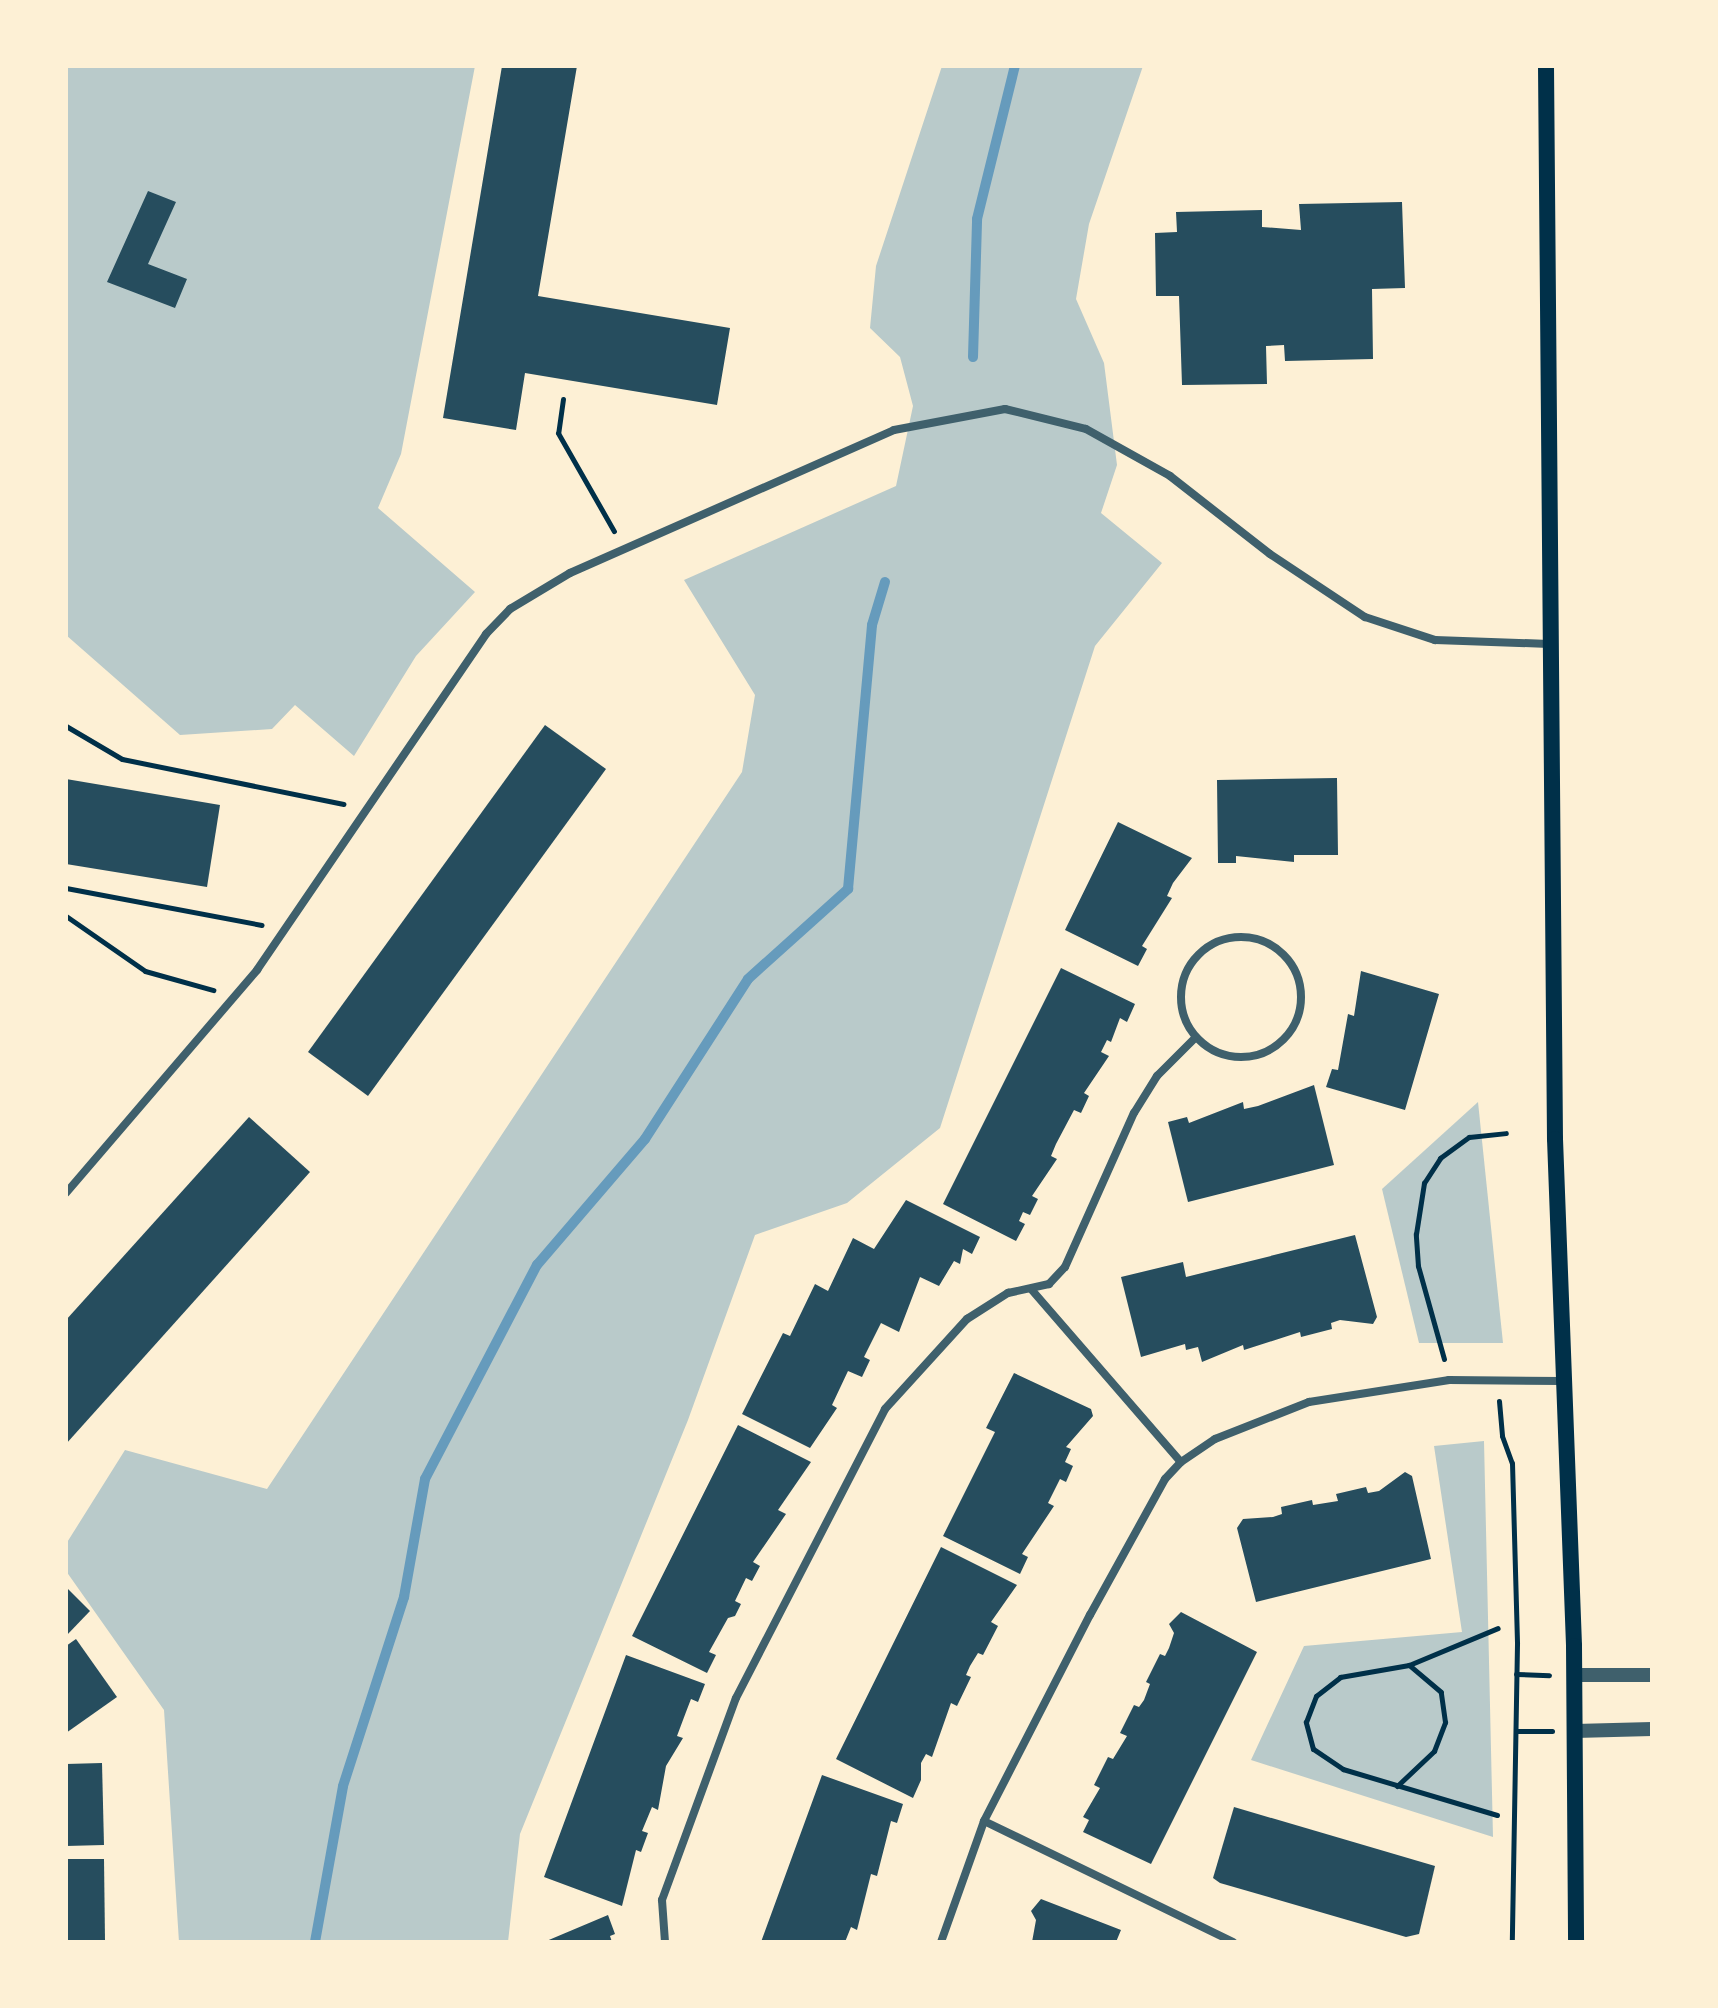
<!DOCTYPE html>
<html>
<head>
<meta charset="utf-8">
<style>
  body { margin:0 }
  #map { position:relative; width:1718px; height:2008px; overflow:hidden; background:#fdf0d5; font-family:"Archivo Narrow",sans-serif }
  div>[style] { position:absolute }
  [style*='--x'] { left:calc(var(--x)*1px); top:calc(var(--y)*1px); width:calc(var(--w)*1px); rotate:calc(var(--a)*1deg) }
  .green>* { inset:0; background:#b9caca }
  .stream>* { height:10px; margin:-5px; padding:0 5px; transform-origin:5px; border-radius:5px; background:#669bbc }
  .building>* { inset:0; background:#264d5e }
  .path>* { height:5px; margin:-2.5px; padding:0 2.5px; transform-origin:2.5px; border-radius:2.5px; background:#003049 }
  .minor>* { height:8px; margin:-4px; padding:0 4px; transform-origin:4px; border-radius:4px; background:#3f606c }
  .minor>.ring { margin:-4px; padding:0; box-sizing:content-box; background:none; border:8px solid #3f606c; border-radius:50% }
  .tertiary>* { height:14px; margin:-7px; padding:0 7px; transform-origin:7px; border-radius:7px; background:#3f606c }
  .secondary>* { height:16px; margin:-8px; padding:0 8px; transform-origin:8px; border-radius:8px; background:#003049 }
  span { translate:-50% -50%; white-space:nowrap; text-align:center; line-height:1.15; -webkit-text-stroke:8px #fdf0d5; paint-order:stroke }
  .frame { position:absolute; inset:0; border:68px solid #fdf0d5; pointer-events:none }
</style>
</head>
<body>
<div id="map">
  <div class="green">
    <div style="clip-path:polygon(66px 66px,475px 66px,401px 454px,378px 508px,475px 592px,416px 656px,354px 756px,295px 705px,272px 729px,180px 735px,66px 635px)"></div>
    <div style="clip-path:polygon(942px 66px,1143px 66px,1089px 224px,1076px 299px,1104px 363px,1117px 465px,1101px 513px,1162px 563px,1095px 646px,940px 1128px,847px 1203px,755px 1235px,688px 1420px,520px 1834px,508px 1942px,179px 1942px,164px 1710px,66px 1571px,66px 1544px,125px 1450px,267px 1489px,742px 772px,755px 695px,684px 580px,896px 486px,913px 406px,900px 357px,870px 328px,876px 266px)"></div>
    <div style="clip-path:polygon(1478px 1102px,1503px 1343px,1419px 1343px,1382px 1189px)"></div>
    <div style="clip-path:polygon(1484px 1441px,1493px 1837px,1251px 1760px,1304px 1646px,1462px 1632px,1434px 1446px)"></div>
  </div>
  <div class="stream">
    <div style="--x:973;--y:357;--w:138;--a:-88.3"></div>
    <div style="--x:977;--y:219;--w:158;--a:-76.1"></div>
    <div style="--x:315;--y:1942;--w:158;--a:-79.8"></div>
    <div style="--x:343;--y:1786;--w:199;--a:-72.1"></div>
    <div style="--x:404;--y:1597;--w:120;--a:-79.9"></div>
    <div style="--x:425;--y:1479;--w:242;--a:-62.4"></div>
    <div style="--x:537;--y:1265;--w:166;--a:-49.4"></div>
    <div style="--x:645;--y:1139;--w:190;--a:-57.2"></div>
    <div style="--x:748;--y:979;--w:135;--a:-42"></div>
    <div style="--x:848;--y:889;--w:265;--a:-84.8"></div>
    <div style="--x:872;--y:625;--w:45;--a:-73.2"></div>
  </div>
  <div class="building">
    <div style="clip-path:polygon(502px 66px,577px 66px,538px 296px,730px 328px,717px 405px,525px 373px,516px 430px,443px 418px)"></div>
    <div style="clip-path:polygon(148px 191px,176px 202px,148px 264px,187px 279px,175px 308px,107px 282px)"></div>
    <div style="clip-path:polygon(1402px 202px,1405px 288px,1372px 289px,1373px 359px,1285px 361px,1284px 345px,1266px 346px,1267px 384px,1182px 385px,1179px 296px,1156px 296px,1155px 233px,1177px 232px,1176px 212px,1262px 210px,1262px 227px,1301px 230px,1299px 204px)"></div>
    <div style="clip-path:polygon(545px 725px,606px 769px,368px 1096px,308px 1052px)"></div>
    <div style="clip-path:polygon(1337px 778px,1338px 855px,1294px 855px,1294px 862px,1236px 856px,1236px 863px,1218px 863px,1217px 780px)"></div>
    <div style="clip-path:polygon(66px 779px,220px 805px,207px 887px,66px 864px)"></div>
    <div style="clip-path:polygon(1118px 822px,1192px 858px,1173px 883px,1167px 896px,1172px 898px,1142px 946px,1147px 949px,1138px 966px,1065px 930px)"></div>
    <div style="clip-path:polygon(1061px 968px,1135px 1004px,1127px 1022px,1120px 1018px,1111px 1042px,1107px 1040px,1101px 1052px,1109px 1056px,1084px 1093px,1089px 1096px,1081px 1113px,1074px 1110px,1056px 1144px,1051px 1156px,1057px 1159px,1032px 1196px,1038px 1199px,1030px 1215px,1023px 1212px,1019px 1221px,1025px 1224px,1016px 1241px,943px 1204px)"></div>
    <div style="clip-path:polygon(1361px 971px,1439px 994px,1405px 1110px,1326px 1087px,1332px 1069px,1338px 1070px,1348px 1014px,1354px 1016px)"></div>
    <div style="clip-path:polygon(1314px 1085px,1334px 1165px,1188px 1202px,1168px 1122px,1187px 1117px,1189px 1123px,1243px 1102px,1244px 1109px,1258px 1106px)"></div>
    <div style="clip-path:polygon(249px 1117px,310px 1172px,66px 1444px,66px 1320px)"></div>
    <div style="clip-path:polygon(906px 1200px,980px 1237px,972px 1254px,963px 1249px,960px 1264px,954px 1261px,939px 1286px,920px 1277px,899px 1332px,881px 1323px,864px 1357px,870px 1360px,862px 1377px,848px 1371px,832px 1405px,837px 1408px,810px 1448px,742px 1414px,783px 1333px,790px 1336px,815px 1284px,828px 1291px,853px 1238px,874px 1249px)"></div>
    <div style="clip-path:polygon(1355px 1235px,1377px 1317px,1373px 1324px,1340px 1320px,1331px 1323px,1332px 1329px,1301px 1337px,1300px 1332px,1244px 1350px,1243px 1345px,1202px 1362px,1198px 1347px,1186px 1350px,1185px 1344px,1141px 1357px,1121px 1277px,1183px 1262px,1186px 1277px)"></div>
    <div style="clip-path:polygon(1014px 1373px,1091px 1409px,1093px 1416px,1066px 1447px,1071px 1449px,1065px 1462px,1073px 1466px,1066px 1482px,1060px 1479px,1048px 1503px,1054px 1506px,1022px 1554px,1028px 1557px,1020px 1574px,943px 1536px,995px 1432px,986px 1428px)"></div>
    <div style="clip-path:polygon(738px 1425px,811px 1462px,778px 1510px,786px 1514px,753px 1562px,760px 1566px,752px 1581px,746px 1578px,735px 1601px,741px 1604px,735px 1616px,728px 1618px,709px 1652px,716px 1655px,707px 1673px,632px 1636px)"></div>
    <div style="clip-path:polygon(1405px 1472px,1412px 1476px,1431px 1559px,1256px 1602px,1237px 1528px,1243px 1519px,1273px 1517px,1282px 1514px,1281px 1507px,1312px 1500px,1313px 1505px,1338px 1501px,1336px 1494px,1366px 1487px,1368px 1493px,1379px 1491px)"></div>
    <div style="clip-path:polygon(941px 1547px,1017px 1585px,991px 1622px,998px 1626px,983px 1655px,978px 1653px,970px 1666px,966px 1675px,971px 1677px,957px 1706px,951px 1703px,932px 1757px,926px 1754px,921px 1763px,921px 1780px,913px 1798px,836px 1759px)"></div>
    <div style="clip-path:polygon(66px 1587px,90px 1611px,66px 1636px)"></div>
    <div style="clip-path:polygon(1181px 1612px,1257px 1652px,1151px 1864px,1083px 1832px,1089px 1820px,1083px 1817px,1100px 1788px,1094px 1785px,1108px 1757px,1113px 1759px,1127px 1736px,1120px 1733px,1134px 1705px,1139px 1707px,1144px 1700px,1150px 1684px,1146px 1682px,1160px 1654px,1165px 1656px,1169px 1648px,1174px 1633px,1169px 1624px)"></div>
    <div style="clip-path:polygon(76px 1639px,117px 1697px,66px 1733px,66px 1646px)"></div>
    <div style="clip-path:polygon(626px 1655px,705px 1684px,698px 1702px,691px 1699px,686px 1712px,677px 1736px,683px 1738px,666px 1766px,658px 1810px,652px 1807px,642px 1831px,648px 1833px,641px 1852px,636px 1850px,622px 1906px,544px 1877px)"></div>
    <div style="clip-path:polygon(102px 1763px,104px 1845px,66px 1846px,66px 1764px)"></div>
    <div style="clip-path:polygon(822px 1775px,903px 1804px,897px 1823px,891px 1821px,877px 1876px,871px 1874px,857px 1930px,851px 1927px,845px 1942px,761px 1942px)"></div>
    <div style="clip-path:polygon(1234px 1807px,1435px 1866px,1419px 1934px,1406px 1937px,1220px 1883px,1213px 1878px)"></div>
    <div style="clip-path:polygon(66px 1859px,104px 1859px,105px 1941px,67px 1941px)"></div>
    <div style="clip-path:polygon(1041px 1899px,1121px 1930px,1116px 1942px,1032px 1942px,1036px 1920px,1031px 1911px)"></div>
    <div style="clip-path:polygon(608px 1915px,615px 1934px,610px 1936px,612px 1942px,544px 1942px)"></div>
  </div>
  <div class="path">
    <div style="--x:563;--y:399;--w:34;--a:98"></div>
    <div style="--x:558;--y:433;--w:113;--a:60.3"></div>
    <div style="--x:66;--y:726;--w:65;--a:30.5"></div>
    <div style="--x:122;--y:759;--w:226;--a:11.5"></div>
    <div style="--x:66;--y:888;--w:199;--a:10.7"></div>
    <div style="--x:66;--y:916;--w:96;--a:34.8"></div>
    <div style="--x:145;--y:971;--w:71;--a:15.6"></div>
    <div style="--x:1444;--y:1359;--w:97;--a:-105.6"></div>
    <div style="--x:1418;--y:1266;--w:32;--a:-94"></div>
    <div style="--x:1416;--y:1234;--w:52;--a:-81.1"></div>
    <div style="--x:1424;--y:1183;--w:30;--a:-57"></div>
    <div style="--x:1440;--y:1158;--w:36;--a:-36"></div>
    <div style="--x:1469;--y:1137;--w:37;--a:-6"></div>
    <div style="--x:1499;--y:1401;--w:35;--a:85"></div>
    <div style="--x:1502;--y:1436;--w:29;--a:70"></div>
    <div style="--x:1512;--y:1463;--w:181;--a:88.4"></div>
    <div style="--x:1517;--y:1644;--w:298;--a:91"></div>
    <div style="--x:1516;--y:1674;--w:33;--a:2"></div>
    <div style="--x:1517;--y:1731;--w:35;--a:0"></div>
    <div style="--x:1397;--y:1786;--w:51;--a:-43.4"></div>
    <div style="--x:1434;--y:1751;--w:31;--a:-69"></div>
    <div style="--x:1445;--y:1722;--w:30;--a:-98"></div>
    <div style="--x:1441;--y:1692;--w:42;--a:-139.8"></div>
    <div style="--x:1497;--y:1815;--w:161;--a:-163.4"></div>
    <div style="--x:1343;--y:1769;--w:36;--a:-146"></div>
    <div style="--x:1313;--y:1749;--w:28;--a:-105"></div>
    <div style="--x:1306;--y:1722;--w:28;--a:-69"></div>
    <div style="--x:1316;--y:1696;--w:31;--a:-38"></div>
    <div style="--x:1340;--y:1677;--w:70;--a:-9.9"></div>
    <div style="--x:1409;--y:1665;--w:96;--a:-22.6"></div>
  </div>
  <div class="minor">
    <div class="ring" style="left:1181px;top:937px;width:112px;height:112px"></div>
    <div style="--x:66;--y:1193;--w:294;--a:-49.4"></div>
    <div style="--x:257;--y:970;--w:407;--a:-55.7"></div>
    <div style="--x:486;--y:634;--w:35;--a:-46"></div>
    <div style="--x:510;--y:609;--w:70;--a:-31"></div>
    <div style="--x:570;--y:573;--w:354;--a:-23.8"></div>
    <div style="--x:894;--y:430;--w:113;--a:-10.7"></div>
    <div style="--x:1005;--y:409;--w:83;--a:13.9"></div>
    <div style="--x:1086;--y:429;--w:96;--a:29.2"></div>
    <div style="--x:1170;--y:476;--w:127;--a:38"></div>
    <div style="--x:1270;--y:554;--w:114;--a:33.6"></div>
    <div style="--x:1365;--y:617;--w:74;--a:18.2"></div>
    <div style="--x:1435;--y:640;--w:114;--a:2"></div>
    <div style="--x:1031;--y:1289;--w:229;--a:49.1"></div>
    <div style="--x:984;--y:1821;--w:277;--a:25.9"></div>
    <div style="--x:665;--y:1942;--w:42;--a:-94.1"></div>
    <div style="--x:662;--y:1900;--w:215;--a:-69.9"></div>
    <div style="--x:736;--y:1698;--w:325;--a:-62.7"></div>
    <div style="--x:885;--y:1409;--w:122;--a:-47.7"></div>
    <div style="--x:967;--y:1319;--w:49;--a:-32.4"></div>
    <div style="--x:1008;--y:1293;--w:42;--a:-12.4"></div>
    <div style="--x:1049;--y:1284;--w:23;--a:-47"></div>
    <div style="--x:1065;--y:1267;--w:169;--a:-65.9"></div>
    <div style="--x:1134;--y:1113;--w:44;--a:-58.1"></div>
    <div style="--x:1157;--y:1076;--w:52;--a:-45"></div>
    <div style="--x:941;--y:1942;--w:128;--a:-70.4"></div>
    <div style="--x:984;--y:1821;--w:232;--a:-62.8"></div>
    <div style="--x:1090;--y:1615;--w:155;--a:-61.1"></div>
    <div style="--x:1165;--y:1479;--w:23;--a:-47"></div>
    <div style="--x:1181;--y:1462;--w:41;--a:-34.1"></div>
    <div style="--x:1215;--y:1439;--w:101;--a:-21.5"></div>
    <div style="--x:1309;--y:1402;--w:142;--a:-8.9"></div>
    <div style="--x:1449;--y:1380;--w:113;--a:0.5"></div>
  </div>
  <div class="tertiary">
    <div style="--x:1574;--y:1675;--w:78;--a:0"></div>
    <div style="--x:1575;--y:1731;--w:77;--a:-1.5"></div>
  </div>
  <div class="secondary">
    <div style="--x:1546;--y:66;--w:1073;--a:89.52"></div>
    <div style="--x:1555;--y:1139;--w:507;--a:87.85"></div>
    <div style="--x:1574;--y:1646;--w:296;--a:89.6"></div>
  </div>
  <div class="frame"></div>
</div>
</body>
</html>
